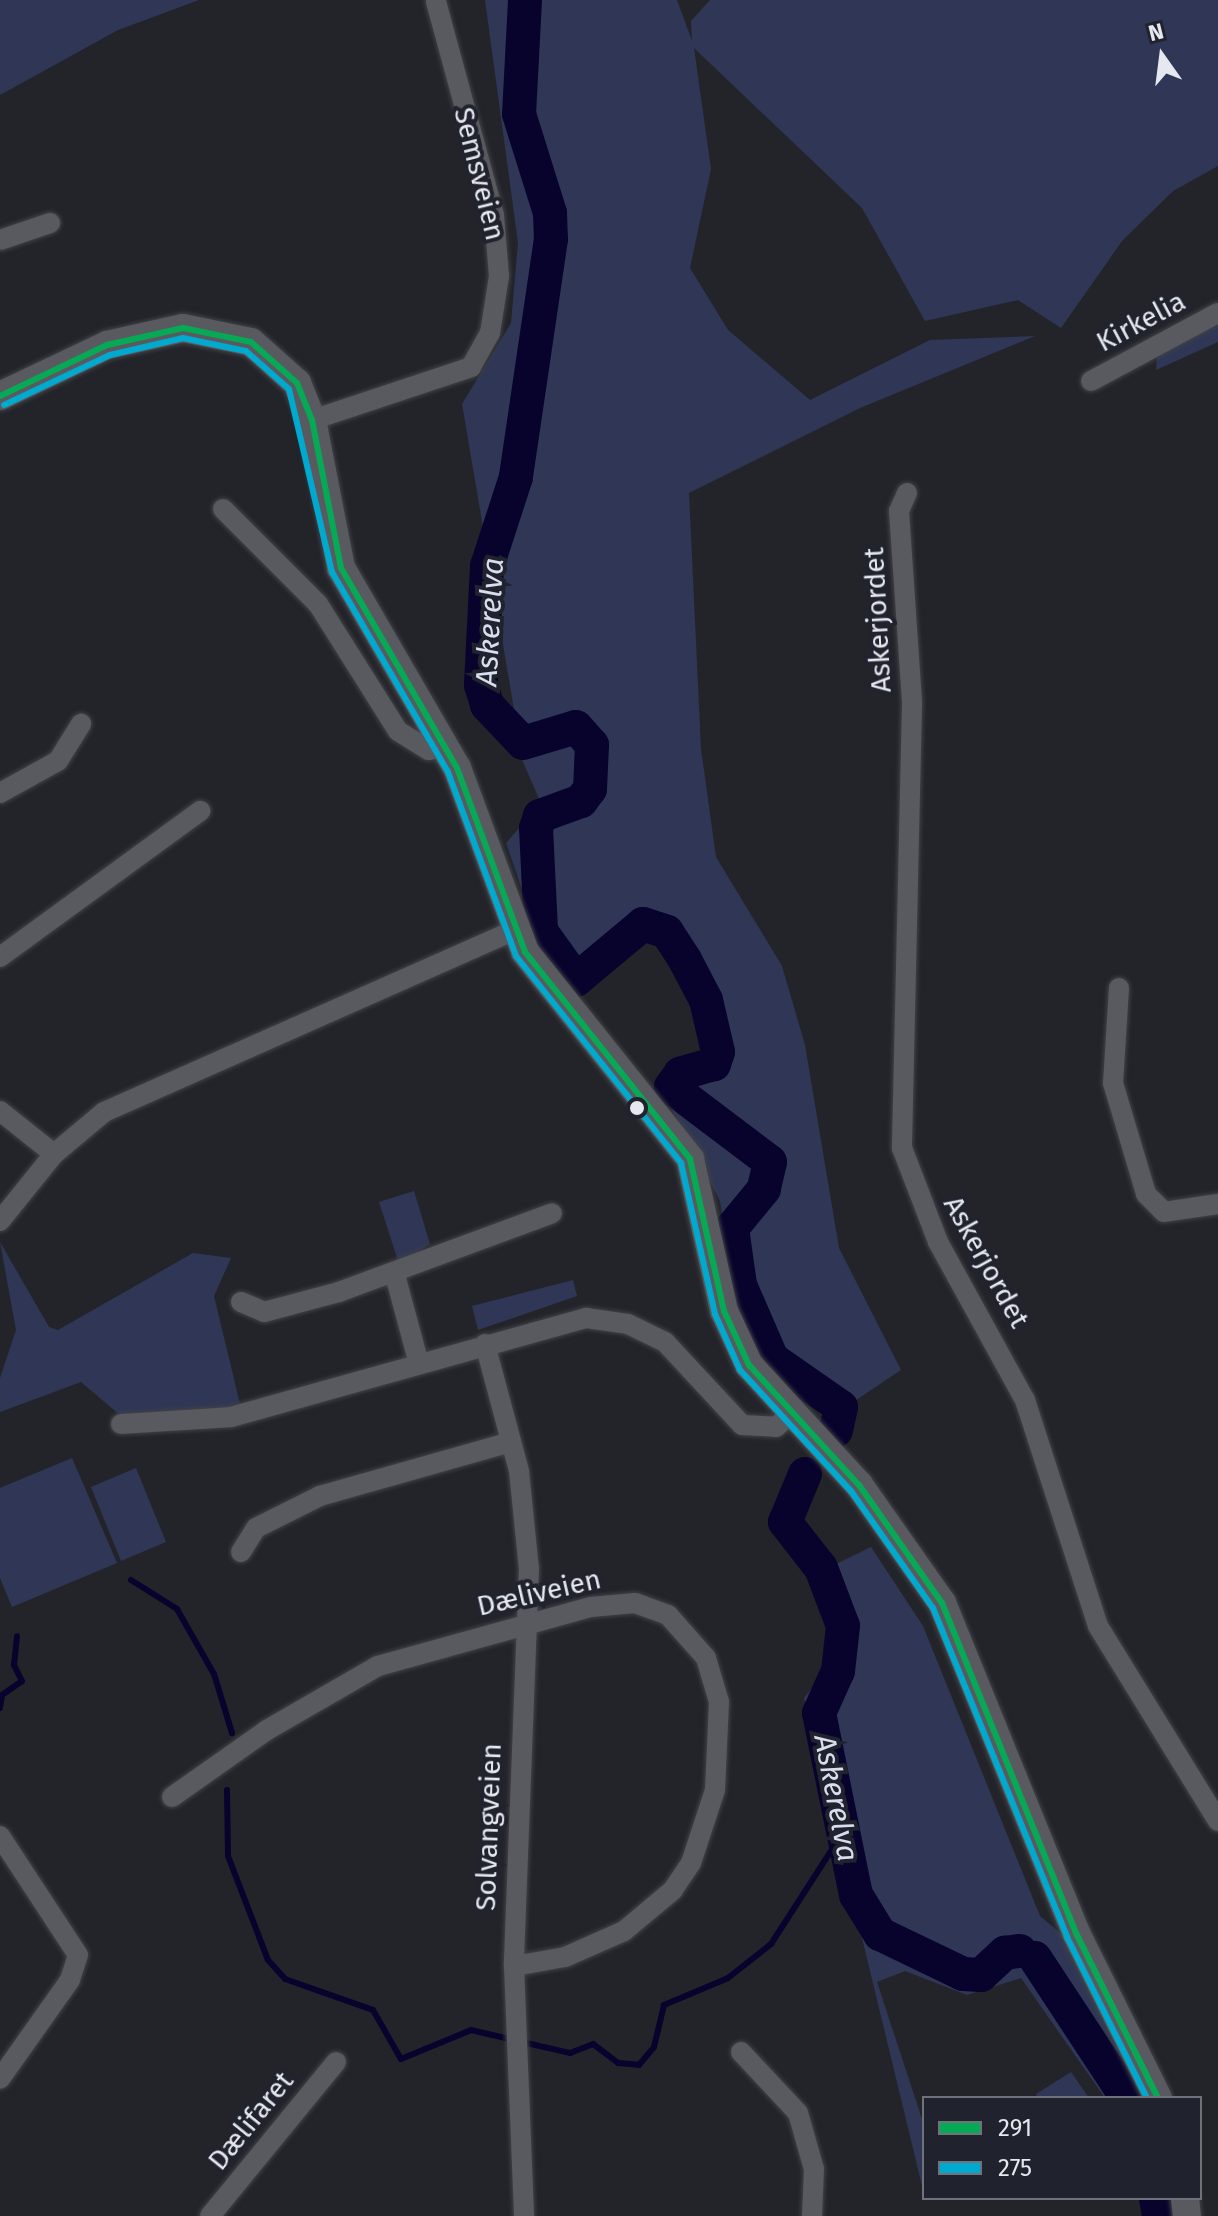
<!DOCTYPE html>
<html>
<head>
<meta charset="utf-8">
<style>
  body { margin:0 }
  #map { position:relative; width:1218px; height:2216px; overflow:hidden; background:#23242a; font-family:"Fira Sans",sans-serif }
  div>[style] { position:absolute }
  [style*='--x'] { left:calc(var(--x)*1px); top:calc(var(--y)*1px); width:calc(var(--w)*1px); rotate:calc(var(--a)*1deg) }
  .green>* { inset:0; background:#303756 }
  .stream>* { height:6px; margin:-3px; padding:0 3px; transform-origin:3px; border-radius:3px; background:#07032d }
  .river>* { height:34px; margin:-17px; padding:0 17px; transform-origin:17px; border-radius:17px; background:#07032d }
  .roads { filter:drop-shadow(0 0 2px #404246) drop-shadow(0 0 2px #404246) }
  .minor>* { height:20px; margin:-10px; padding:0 10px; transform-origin:10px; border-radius:10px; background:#595a5f }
  .secondary>* { height:28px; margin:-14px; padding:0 14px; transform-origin:14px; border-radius:14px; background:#595a5f }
  .bus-1>* { height:6px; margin:-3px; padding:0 3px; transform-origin:3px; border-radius:3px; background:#06aa56 }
  .bus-2>* { height:6px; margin:-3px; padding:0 3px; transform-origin:3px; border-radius:3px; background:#00a9ce }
  .dots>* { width:22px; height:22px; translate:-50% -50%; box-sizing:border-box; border:4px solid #20232d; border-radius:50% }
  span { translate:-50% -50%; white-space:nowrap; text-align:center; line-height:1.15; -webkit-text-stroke:8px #20232d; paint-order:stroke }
  .street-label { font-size:28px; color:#e5e8ef }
  .water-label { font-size:30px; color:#d9deef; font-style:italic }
  .legend { position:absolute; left:922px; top:2096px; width:280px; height:104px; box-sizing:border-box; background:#20232d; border:2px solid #6f727b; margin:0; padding:10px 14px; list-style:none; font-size:24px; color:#e5e8ef }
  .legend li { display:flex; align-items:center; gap:16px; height:40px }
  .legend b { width:40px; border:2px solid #6f727b }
  .north { position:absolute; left:1122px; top:16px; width:80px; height:80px; -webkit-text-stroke:6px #20232d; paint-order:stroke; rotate:346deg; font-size:22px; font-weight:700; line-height:32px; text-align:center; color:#e5e8ef }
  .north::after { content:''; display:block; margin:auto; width:28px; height:36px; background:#e5e8ef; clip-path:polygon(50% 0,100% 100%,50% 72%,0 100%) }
</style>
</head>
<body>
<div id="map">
  <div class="green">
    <div style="clip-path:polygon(0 0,199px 0,118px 30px,0 95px)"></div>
    <div style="clip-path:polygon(485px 0,677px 0,692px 41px,691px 21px,710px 0,1218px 0,1218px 166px,1173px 191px,1122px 241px,1061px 328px,1018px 300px,925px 321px,862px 208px,694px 48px,711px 169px,690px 268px,728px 330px,810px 400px,930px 340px,1035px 336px,860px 408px,689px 493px,701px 749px,716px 857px,782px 966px,805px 1045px,839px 1248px,901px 1370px,826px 1420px,761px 1353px,734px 1291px,720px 1201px,664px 1094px,680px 1074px,714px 1064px,718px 1052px,706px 1000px,685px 960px,667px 932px,643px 924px,576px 980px,532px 919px,506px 843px,541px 803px,523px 762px,462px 404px,511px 323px,518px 243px)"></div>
    <div style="clip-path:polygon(1218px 321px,1218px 342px,1156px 370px,1157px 355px)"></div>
    <div style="clip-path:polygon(414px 1191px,430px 1244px,399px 1264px,379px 1202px)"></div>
    <div style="clip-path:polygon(0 1242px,49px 1327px,58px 1330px,193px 1253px,231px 1258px,214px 1296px,241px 1408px,121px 1416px,81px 1382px,0 1412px,0 1378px,16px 1330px)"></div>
    <div style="clip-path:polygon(573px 1280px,577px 1296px,478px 1330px,472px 1306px)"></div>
    <div style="clip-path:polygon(72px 1458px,117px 1563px,12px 1607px,0 1578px,0 1488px)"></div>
    <div style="clip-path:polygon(136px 1468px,166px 1542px,121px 1561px,91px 1487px)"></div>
    <div style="clip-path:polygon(871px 1547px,923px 1626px,1040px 1916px,1065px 1937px,1147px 2098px,1105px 2098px,1021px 1978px,967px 1995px,905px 1971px,877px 1982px,924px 2125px,924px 2194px,804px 1698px,850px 1642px,826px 1569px)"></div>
    <div style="clip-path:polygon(1071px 2072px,1089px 2098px,1038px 2098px,1036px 2094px)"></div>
  </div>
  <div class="stream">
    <div style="--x:131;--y:1580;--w:54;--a:32.2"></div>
    <div style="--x:177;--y:1609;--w:75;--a:60.4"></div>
    <div style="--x:214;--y:1674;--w:62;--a:73"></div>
    <div style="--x:0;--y:1708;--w:13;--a:-81"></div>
    <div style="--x:2;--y:1695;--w:24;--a:-35"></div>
    <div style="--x:22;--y:1681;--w:18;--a:-117"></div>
    <div style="--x:14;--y:1665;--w:29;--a:-84"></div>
    <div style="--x:227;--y:1790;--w:66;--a:89.1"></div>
    <div style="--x:228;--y:1856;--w:111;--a:69"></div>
    <div style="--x:268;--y:1960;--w:25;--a:48"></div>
    <div style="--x:285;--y:1979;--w:93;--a:19.4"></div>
    <div style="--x:373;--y:2010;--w:56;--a:60.3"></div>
    <div style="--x:401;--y:2059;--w:76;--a:-22.5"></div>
    <div style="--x:471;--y:2030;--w:102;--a:13.1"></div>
    <div style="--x:570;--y:2053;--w:25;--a:-21"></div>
    <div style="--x:593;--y:2044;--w:31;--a:37"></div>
    <div style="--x:618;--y:2063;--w:21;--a:5"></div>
    <div style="--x:639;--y:2065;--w:23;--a:-50"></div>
    <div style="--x:654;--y:2047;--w:43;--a:-76.6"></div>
    <div style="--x:664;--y:2005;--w:69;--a:-22.9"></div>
    <div style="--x:728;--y:1978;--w:55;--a:-38.3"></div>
    <div style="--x:771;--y:1944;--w:131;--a:-57.2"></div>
  </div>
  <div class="river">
    <div style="--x:525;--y:0;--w:114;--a:93"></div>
    <div style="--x:519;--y:114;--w:104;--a:72.6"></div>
    <div style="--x:550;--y:213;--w:26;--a:88"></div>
    <div style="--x:551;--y:239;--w:241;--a:98.4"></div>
    <div style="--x:516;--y:477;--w:94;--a:108"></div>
    <div style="--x:487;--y:566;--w:119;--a:92.9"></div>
    <div style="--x:481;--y:685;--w:21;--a:73"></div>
    <div style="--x:487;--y:705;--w:52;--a:46.5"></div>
    <div style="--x:523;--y:743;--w:55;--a:-16.8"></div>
    <div style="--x:576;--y:727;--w:24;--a:48"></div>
    <div style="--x:592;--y:745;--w:44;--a:92.6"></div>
    <div style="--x:590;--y:789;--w:15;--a:127"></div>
    <div style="--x:581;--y:801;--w:44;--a:159.9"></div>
    <div style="--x:540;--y:816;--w:13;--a:108"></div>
    <div style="--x:536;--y:828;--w:103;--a:87.2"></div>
    <div style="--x:541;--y:931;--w:60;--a:54.5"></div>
    <div style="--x:576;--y:980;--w:87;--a:-39.9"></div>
    <div style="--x:643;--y:924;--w:25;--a:18"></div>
    <div style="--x:667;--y:932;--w:33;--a:57"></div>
    <div style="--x:685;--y:960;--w:45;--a:62.3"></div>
    <div style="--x:706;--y:1000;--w:53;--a:77"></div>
    <div style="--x:718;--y:1052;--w:13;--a:108"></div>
    <div style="--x:714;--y:1064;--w:35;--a:164"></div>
    <div style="--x:680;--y:1074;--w:16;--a:125"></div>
    <div style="--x:671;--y:1087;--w:124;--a:37.1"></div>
    <div style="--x:770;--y:1162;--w:28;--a:103"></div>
    <div style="--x:764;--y:1189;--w:50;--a:129.4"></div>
    <div style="--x:732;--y:1228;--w:58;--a:82"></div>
    <div style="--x:740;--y:1285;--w:81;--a:66.6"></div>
    <div style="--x:772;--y:1359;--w:84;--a:34.8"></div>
    <div style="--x:841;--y:1407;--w:24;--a:102"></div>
    <div style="--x:805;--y:1474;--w:52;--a:112.6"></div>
    <div style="--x:785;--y:1522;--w:58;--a:52"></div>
    <div style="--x:821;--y:1568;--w:62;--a:69.2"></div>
    <div style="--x:843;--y:1626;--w:45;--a:96.3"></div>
    <div style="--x:838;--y:1671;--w:46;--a:114.3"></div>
    <div style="--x:819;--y:1713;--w:186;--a:78.5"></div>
    <div style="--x:856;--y:1895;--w:46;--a:58.4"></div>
    <div style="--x:880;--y:1934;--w:92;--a:25.7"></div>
    <div style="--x:963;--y:1974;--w:18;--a:3"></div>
    <div style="--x:981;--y:1975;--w:33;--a:-43"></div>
    <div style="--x:1005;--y:1953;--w:15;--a:-8"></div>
    <div style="--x:1035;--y:1958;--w:168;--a:56.7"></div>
    <div style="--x:1156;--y:2198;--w:18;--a:81"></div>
  </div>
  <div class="roads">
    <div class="minor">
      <div style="--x:0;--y:240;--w:53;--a:-18.8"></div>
      <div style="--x:1091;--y:381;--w:144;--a:-28.2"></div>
      <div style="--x:312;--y:420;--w:168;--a:-18.4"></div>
      <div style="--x:471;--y:367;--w:39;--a:-61"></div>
      <div style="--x:490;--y:333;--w:58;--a:-81"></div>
      <div style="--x:499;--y:276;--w:61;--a:-94.7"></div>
      <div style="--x:494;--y:215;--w:222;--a:-105.2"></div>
      <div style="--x:907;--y:493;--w:20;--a:114"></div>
      <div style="--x:899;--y:511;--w:193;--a:86.1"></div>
      <div style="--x:912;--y:704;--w:444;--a:91.3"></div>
      <div style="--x:902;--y:1148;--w:101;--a:69"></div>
      <div style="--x:938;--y:1242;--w:180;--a:61.2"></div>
      <div style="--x:1025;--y:1400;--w:237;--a:72.1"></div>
      <div style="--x:1098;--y:1626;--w:229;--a:58.4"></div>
      <div style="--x:223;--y:509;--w:134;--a:45"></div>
      <div style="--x:318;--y:604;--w:150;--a:57.8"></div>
      <div style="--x:398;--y:731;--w:36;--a:32"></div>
      <div style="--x:429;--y:750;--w:16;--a:-14"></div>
      <div style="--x:0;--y:793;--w:66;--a:-28.9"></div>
      <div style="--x:58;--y:761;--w:44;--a:-58.1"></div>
      <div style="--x:0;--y:957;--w:248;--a:-36.1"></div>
      <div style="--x:1119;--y:988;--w:95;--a:93.6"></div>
      <div style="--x:1113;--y:1083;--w:116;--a:73.4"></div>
      <div style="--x:1146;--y:1194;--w:25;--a:45"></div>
      <div style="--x:1164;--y:1212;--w:55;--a:-8.4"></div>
      <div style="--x:0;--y:1111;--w:69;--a:38.5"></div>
      <div style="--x:0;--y:1221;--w:86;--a:-51.1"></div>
      <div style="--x:54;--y:1154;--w:65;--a:-40"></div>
      <div style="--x:104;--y:1112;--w:449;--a:-23.9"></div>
      <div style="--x:395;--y:1275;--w:92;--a:74.9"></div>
      <div style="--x:241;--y:1302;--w:25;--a:23"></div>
      <div style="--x:264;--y:1312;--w:78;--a:-14.9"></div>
      <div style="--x:339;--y:1292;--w:227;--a:-20.3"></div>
      <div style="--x:485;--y:1344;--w:131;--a:75"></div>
      <div style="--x:519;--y:1471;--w:99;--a:84.2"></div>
      <div style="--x:529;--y:1569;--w:397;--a:92.2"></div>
      <div style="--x:514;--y:1966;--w:250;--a:87.7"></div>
      <div style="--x:121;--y:1424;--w:110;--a:-3.6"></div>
      <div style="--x:231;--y:1417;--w:369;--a:-15.6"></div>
      <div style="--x:586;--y:1318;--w:42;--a:8.1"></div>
      <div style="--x:628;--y:1324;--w:41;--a:25.9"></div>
      <div style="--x:665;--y:1342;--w:113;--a:47.1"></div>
      <div style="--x:742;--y:1425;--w:34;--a:3"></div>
      <div style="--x:776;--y:1427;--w:23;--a:-41"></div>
      <div style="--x:241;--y:1552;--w:28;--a:-58"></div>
      <div style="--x:256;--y:1528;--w:72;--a:-26.6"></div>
      <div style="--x:320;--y:1496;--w:198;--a:-15.8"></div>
      <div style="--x:172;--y:1797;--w:116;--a:-35.2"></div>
      <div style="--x:267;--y:1730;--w:128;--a:-30"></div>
      <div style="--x:378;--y:1666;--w:221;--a:-15.5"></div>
      <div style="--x:591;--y:1607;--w:44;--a:-5.2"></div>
      <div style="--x:635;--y:1603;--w:35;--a:20"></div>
      <div style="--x:668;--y:1615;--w:57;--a:48.5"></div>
      <div style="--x:706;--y:1658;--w:46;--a:73.5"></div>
      <div style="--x:719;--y:1702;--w:88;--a:92.6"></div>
      <div style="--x:715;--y:1790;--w:77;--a:108.2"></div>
      <div style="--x:691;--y:1863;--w:32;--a:124"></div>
      <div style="--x:673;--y:1890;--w:64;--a:140.1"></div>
      <div style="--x:624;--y:1931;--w:64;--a:156.2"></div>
      <div style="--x:565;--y:1957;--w:52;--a:170"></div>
      <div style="--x:0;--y:1836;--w:142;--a:56.8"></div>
      <div style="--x:78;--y:1955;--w:26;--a:108"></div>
      <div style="--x:70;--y:1980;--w:121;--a:125.3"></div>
      <div style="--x:741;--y:2052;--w:83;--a:46.9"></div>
      <div style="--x:798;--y:2113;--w:58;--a:74.1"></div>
      <div style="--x:814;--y:2169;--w:47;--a:92.4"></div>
      <div style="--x:210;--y:2216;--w:199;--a:-50.7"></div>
    </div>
    <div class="secondary">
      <div style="--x:0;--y:396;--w:119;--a:-25.5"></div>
      <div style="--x:107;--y:345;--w:78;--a:-12.6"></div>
      <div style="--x:183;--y:328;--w:69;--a:11.6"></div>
      <div style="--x:251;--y:342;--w:62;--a:41.7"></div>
      <div style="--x:297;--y:383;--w:40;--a:68"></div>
      <div style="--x:312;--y:420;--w:151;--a:78.9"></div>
      <div style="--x:341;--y:568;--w:231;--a:59.9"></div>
      <div style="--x:457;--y:768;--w:196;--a:69.7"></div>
      <div style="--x:525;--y:952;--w:265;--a:51.4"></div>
      <div style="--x:690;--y:1159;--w:156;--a:77.4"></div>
      <div style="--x:724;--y:1311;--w:60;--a:65.2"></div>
      <div style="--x:749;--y:1365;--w:163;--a:47.5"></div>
      <div style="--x:859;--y:1485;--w:144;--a:54.9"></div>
      <div style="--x:942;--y:1603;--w:356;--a:67.9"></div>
      <div style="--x:1076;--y:1933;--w:184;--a:63.6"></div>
      <div style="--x:1185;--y:2198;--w:18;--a:84"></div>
    </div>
  </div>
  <div class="bus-1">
    <div style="--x:0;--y:396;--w:119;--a:-25.5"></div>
    <div style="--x:107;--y:345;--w:78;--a:-12.6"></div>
    <div style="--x:183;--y:328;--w:69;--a:11.6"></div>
    <div style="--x:251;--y:342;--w:62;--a:41.7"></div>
    <div style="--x:297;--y:383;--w:40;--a:68"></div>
    <div style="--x:312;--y:420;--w:151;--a:78.9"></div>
    <div style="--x:341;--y:568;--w:231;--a:59.9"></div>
    <div style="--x:457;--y:768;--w:196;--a:69.7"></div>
    <div style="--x:525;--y:952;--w:265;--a:51.4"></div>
    <div style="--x:690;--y:1159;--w:156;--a:77.4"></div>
    <div style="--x:724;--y:1311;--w:60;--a:65.2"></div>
    <div style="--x:749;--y:1365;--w:163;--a:47.5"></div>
    <div style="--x:859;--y:1485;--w:144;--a:54.9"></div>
    <div style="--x:942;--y:1603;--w:356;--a:67.9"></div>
    <div style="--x:1076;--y:1933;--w:184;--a:63.6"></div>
  </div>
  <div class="bus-2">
    <div style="--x:4;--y:405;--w:117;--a:-25.3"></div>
    <div style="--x:110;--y:355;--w:75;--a:-13.1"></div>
    <div style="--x:183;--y:338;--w:64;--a:11.7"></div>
    <div style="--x:246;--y:351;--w:57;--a:41.5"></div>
    <div style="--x:289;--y:389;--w:188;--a:76.8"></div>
    <div style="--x:332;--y:572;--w:231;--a:59.9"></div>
    <div style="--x:448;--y:772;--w:196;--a:69.7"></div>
    <div style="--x:516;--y:956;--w:265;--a:51.4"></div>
    <div style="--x:681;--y:1163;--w:155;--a:77.3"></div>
    <div style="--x:715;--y:1314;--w:61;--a:65.9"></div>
    <div style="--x:740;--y:1370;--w:164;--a:47.5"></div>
    <div style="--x:851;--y:1491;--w:143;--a:55"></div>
    <div style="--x:933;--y:1608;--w:355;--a:67.8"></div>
    <div style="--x:1067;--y:1937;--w:180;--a:63.6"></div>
  </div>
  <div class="dots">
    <div style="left:637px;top:1108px;background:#e5e8ef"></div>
  </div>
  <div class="street-label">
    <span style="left:479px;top:174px;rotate:76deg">Semsveien</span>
    <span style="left:1141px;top:322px;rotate:-28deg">Kirkelia</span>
    <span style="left:878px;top:620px;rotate:-93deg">Askerjordet</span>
    <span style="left:986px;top:1262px;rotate:61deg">Askerjordet</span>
    <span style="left:539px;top:1593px;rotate:-13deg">Dæliveien</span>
    <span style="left:489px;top:1827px;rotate:-88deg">Solvangveien</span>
    <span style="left:251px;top:2121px;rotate:-51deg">Dælifaret</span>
  </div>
  <div class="water-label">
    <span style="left:490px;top:622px;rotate:-87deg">Askerelva</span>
    <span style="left:836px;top:1798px;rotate:79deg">Askerelva</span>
  </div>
  <ul class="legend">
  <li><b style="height:10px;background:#06aa56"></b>291</li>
  <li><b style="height:10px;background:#00a9ce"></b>275</li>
  </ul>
  <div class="north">N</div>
</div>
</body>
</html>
